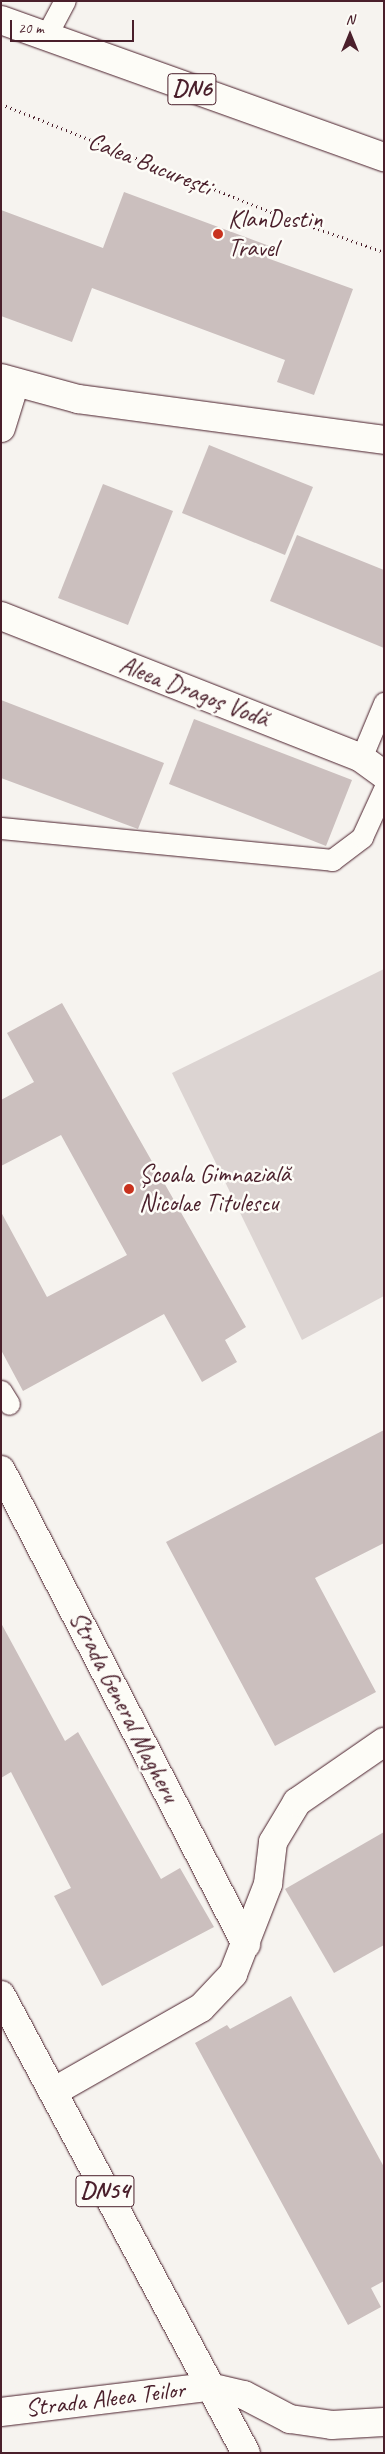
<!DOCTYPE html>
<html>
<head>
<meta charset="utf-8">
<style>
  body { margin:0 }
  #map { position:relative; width:385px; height:2454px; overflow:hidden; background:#f6f3ef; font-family:Caveat,sans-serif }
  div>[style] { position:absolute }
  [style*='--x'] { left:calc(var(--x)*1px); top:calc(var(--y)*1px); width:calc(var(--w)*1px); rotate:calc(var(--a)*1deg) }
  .green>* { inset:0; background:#dcd4d2 }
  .building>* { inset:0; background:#cbbfbe }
  .path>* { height:3px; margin-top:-1.5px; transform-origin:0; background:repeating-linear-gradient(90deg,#4a1f2b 0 1px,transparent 0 5px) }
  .roads { filter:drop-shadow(0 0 1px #4a1f2b) drop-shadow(0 0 1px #4a1f2b) }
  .service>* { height:21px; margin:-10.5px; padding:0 10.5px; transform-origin:10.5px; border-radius:10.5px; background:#fdfcf7 }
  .minor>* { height:28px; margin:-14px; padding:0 14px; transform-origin:14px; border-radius:14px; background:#fdfcf7 }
  .tertiary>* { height:28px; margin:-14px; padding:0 14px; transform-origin:14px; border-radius:14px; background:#fdfcf7 }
  .primary>* { height:28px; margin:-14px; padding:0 14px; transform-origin:14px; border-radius:14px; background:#fdfcf7 }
  .dots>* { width:14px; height:14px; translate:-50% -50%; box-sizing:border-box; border:2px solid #fdfcf7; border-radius:50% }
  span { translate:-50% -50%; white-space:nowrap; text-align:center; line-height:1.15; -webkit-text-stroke:5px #fdfcf7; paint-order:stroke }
  .shield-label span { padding:1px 4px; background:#fdfcf7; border:1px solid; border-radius:4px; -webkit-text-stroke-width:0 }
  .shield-label { font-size:24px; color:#4a1f2b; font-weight:700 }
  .street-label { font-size:25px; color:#4a1f2b }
  .poi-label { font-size:25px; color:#4a1f2b }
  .left { translate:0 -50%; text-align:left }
  .frame { position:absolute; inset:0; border:2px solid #4a1f2b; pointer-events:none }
  .north { position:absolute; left:325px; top:10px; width:50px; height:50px; -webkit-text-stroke:4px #fdfcf7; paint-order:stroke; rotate:0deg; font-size:14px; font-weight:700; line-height:20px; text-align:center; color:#4a1f2b }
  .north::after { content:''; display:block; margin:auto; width:18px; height:22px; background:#4a1f2b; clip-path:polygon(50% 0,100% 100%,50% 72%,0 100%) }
  .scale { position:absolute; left:10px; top:20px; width:124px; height:22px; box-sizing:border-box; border:2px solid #4a1f2b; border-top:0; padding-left:6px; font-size:15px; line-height:18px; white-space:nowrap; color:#4a1f2b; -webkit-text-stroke:4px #fdfcf7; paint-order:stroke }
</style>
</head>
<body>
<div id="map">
  <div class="green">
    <div style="clip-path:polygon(384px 969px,384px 1296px,302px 1340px,172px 1073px)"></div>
  </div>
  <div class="building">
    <div style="clip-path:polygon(124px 192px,272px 247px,267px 258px,353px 289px,314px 395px,277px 382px,285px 360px,92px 288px,72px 342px,1px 316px,1px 210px,103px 248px)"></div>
    <div style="clip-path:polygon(209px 445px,313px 487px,285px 555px,182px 513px)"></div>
    <div style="clip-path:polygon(103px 484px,173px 511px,128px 625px,58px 598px)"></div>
    <div style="clip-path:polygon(297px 535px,384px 570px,384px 648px,270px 601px)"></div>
    <div style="clip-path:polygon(1px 700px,164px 763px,138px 829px,1px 778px)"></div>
    <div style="clip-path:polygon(194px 719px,352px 780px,326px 846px,169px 784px)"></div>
    <div style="clip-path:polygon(62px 1003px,246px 1327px,225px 1340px,237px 1362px,202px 1382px,164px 1314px,23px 1391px,1px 1350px,1px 1212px,47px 1297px,127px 1255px,61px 1135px,1px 1166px,1px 1100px,34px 1082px,7px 1033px)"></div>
    <div style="clip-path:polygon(384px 1430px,384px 1543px,315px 1578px,376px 1692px,275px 1746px,166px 1542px)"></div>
    <div style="clip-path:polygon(1px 1623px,65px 1741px,78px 1732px,161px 1879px,180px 1868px,214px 1927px,102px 1986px,54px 1896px,71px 1888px,11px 1772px,1px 1778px)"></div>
    <div style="clip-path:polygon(384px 1832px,384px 1945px,334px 1973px,285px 1889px)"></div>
    <div style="clip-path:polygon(291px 1996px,384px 2167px,384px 2281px,371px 2288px,381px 2307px,348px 2325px,195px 2043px,227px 2025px,230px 2029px)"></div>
  </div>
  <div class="path">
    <div style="--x:1;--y:104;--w:296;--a:21.8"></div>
    <div style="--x:276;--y:214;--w:114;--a:19.4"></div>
  </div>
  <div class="roads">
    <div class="service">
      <div style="--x:46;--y:36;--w:40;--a:-62"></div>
      <div style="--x:361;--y:758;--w:60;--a:-67.3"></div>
      <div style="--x:1;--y:828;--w:333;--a:5.5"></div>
      <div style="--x:332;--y:860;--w:38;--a:-37"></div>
      <div style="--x:362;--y:837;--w:53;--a:-65.4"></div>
      <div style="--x:1;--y:1391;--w:15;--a:58"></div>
    </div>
    <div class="minor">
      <div style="--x:1;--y:378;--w:80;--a:15.3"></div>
      <div style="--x:78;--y:399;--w:309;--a:7.6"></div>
      <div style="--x:1;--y:428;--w:47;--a:-72.7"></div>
      <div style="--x:1;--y:616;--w:387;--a:21.5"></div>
      <div style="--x:361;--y:758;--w:29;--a:36"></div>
      <div style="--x:1;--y:1470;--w:534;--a:62.67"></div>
      <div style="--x:53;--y:2092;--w:170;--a:-29.6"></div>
      <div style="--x:201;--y:2008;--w:47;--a:-46.7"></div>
      <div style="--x:233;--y:1974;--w:97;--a:-68.7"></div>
      <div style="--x:268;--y:1884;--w:42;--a:-83.2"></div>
      <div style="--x:273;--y:1842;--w:47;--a:-59"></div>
      <div style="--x:297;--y:1802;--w:106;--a:-34.6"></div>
      <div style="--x:1;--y:2412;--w:209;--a:-6.9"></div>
    </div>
    <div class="tertiary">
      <div style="--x:209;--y:2387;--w:36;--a:13"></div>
      <div style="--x:244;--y:2395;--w:52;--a:27.6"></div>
      <div style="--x:290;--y:2419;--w:42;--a:8.1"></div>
      <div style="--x:332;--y:2425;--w:52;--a:-3.3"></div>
    </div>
    <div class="primary">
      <div style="--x:1;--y:20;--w:407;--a:19.7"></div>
      <div style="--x:1;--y:1995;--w:519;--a:61.86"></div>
    </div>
  </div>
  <div class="dots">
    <div style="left:218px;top:234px;background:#c8321e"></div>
    <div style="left:129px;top:1189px;background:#c8321e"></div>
  </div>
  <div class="shield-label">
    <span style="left:192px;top:89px">DN6</span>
    <span style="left:105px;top:2191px">DN54</span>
  </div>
  <div class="street-label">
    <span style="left:150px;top:164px;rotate:22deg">Calea București</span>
    <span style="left:194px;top:692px;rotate:21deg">Aleea Dragoș Vodă</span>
    <span style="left:124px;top:1707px;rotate:63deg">Strada General Magheru</span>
    <span style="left:105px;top:2399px;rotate:-7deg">Strada Aleea Teilor</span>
  </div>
  <div class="poi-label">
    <span class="left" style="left:228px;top:234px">KlanDestin<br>Travel</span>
    <span class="left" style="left:139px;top:1189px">Școala Gimnazială<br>Nicolae Titulescu</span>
  </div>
  <div class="frame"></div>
  <div class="north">N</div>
  <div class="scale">20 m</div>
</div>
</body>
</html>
